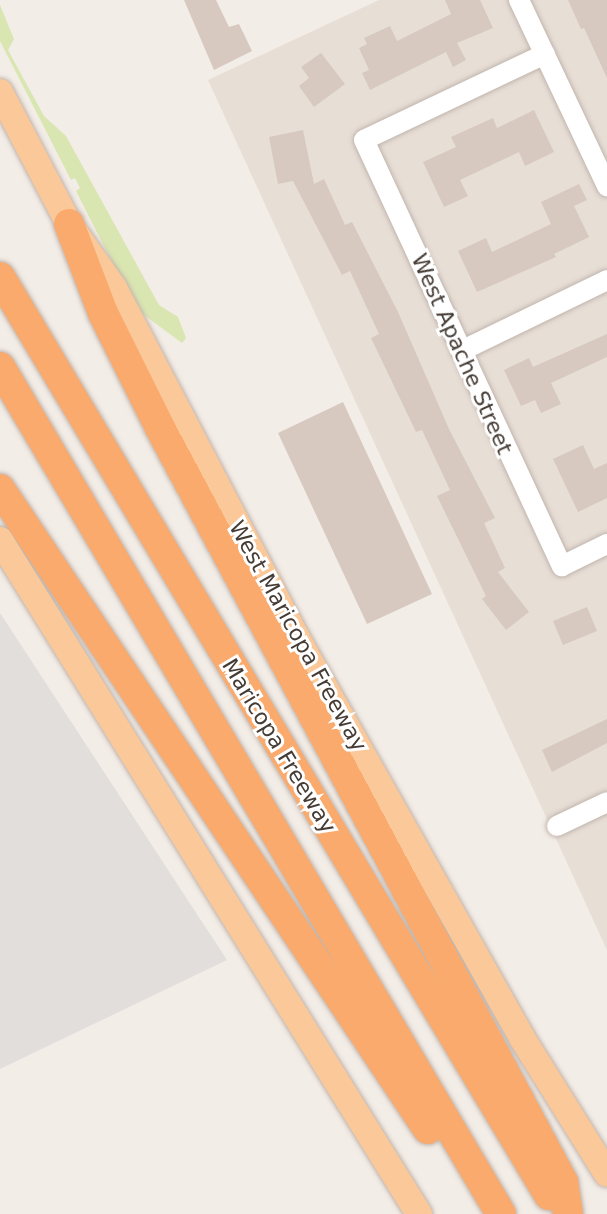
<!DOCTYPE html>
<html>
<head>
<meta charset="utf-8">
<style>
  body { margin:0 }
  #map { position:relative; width:607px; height:1214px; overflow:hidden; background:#f3ede7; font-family:"DejaVu Sans",sans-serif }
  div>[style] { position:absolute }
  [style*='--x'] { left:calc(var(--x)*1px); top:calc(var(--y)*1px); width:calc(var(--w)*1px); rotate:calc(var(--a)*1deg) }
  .residential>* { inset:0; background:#e7ded6 }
  .green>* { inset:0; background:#dae6b1 }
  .parking>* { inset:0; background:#e1dedc }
  .building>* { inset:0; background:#d7c9c0 }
  .roads { filter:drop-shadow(0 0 2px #c1b5ad) drop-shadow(0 0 2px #c1b5ad) }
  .minor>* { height:20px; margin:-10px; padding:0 10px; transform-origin:10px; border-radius:10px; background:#fff }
  .major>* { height:26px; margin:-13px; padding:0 13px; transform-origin:13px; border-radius:13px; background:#fbc899 }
  .highway>* { height:30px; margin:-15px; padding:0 15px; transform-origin:15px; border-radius:15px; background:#f9aa6c }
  span { translate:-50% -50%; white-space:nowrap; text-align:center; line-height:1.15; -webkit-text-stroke:6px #fff; paint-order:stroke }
  .street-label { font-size:22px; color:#463c36 }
</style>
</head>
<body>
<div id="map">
  <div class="residential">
    <div style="clip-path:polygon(379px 0,607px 0,607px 950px,208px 80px)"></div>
  </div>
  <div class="green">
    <div style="clip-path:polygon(0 5px,14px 39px,8px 50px,44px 116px,66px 136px,159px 305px,178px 317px,186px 338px,182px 343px,136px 309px,76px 191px,80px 188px,75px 178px,71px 180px,0 41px)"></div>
  </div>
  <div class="parking">
    <div style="clip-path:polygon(0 613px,227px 960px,0 1069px)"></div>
  </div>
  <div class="building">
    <div style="clip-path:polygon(184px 0,216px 0,229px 27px,239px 24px,252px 51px,214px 70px)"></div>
    <div style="clip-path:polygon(445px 0,480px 0,493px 28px,457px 43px,466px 60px,453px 67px,446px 52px,370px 90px,362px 73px,369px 70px,359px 48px,367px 44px,364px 38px,390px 26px,397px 41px,451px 14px)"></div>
    <div style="clip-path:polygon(568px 0,607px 0,607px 78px,584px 28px,581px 29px)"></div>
    <div style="clip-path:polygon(321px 53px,345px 84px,314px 107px,299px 86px,309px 78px,301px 67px)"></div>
    <div style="clip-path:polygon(534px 110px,554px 152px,525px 166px,519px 152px,460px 180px,468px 196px,444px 207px,423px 162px,456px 147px,451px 137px,493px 118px,497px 128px)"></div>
    <div style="clip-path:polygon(303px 130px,314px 184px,324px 179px,345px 225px,352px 222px,398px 312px,449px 429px,495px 518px,484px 523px,505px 568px,498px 572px,529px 612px,506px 630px,482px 599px,486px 596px,437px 496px,450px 490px,422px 430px,416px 432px,371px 338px,379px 334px,350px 271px,342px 275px,293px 181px,278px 184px,269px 137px)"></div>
    <div style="clip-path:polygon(579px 184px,587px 200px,574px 206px,589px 237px,554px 254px,556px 257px,477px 292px,458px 251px,486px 238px,492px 252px,551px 224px,541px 202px)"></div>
    <div style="clip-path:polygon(607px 334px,607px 357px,551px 383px,561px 404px,541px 413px,535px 400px,521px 406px,504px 370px,529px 358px,533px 367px)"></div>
    <div style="clip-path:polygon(343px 402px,432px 594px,367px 624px,278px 433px)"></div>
    <div style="clip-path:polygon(583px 445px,594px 469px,607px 463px,607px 498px,578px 512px,553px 459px)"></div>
    <div style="clip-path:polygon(587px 607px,597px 631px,563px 645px,553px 621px)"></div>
    <div style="clip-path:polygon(607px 719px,607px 743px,552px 772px,542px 750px)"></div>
  </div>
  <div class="roads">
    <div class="minor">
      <div style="--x:519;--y:0;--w:206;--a:64.7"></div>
      <div style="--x:545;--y:54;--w:200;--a:154.6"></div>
      <div style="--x:364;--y:140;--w:470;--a:65.1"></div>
      <div style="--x:562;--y:566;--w:50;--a:-26.1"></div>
      <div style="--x:461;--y:351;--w:162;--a:-25.9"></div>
      <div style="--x:557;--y:826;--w:55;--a:-25.6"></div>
    </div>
    <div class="major">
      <div style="--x:0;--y:92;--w:149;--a:62.4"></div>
      <div style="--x:69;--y:224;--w:78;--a:54.9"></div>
      <div style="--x:114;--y:288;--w:397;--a:62.4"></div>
      <div style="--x:298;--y:640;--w:457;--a:60.6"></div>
      <div style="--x:522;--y:1038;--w:160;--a:58"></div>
      <div style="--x:0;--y:540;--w:794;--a:58.13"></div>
    </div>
    <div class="highway">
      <div style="--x:69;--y:224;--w:95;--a:69.1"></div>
      <div style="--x:103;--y:313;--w:128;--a:63.6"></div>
      <div style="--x:160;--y:428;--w:855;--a:61.88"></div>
      <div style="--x:563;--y:1182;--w:32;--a:81"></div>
      <div style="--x:0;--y:277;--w:1070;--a:59.12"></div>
      <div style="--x:0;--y:367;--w:984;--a:59.4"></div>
      <div style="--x:0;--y:489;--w:770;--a:56.23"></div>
    </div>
  </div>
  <div class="street-label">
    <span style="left:462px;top:354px;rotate:66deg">West Apache Street</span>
    <span style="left:298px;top:636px;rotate:61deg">West Maricopa Freeway</span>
    <span style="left:279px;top:746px;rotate:59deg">Maricopa Freeway</span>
  </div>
</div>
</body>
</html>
